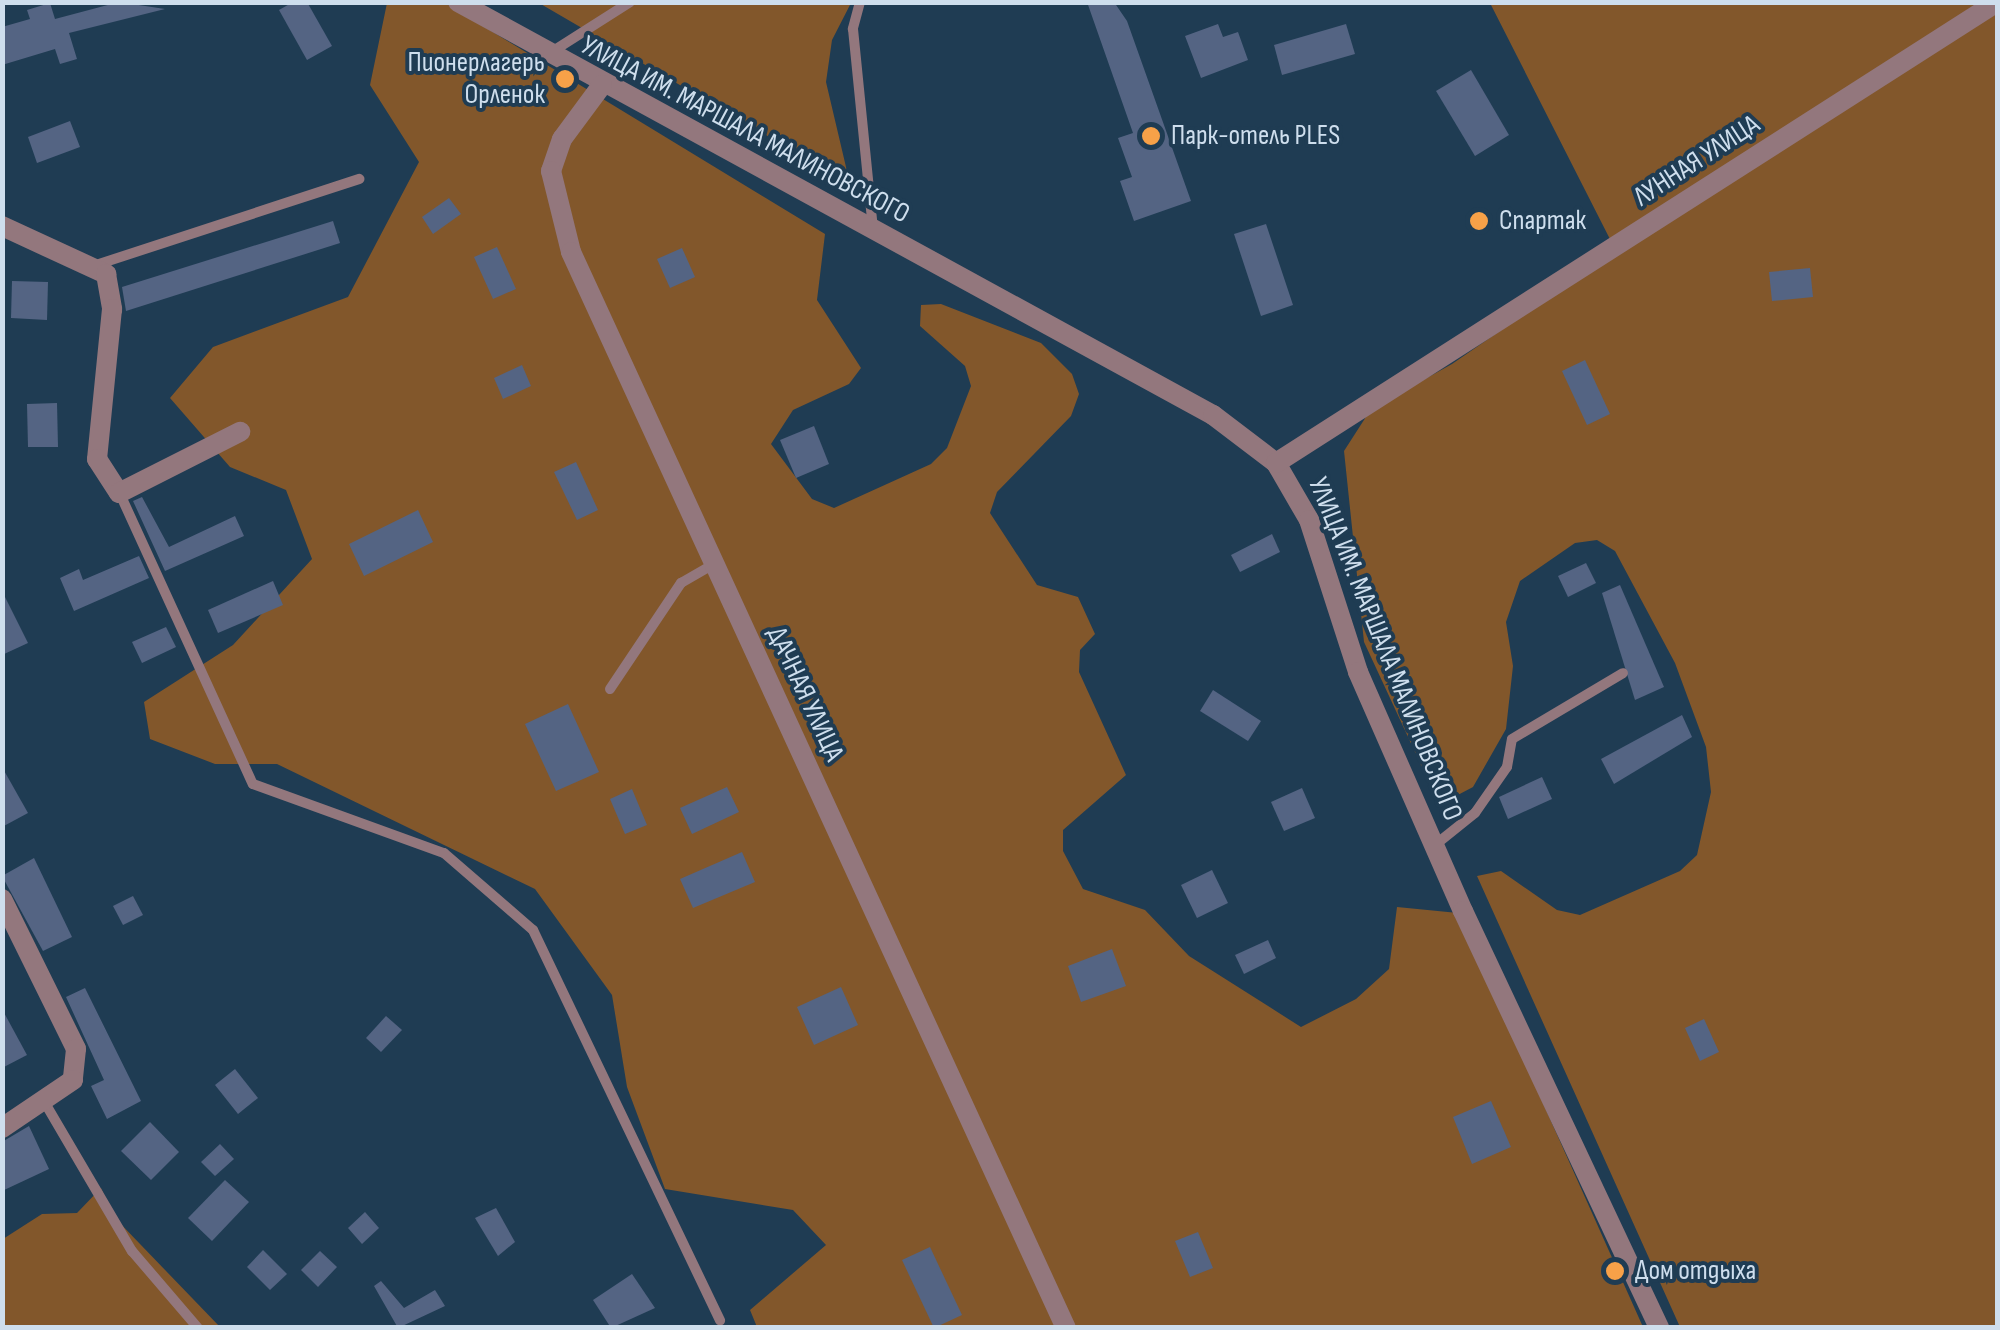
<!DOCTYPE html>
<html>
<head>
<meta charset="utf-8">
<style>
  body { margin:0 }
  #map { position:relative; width:2000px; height:1330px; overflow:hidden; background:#1f3c53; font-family:"Sofia Sans Condensed",sans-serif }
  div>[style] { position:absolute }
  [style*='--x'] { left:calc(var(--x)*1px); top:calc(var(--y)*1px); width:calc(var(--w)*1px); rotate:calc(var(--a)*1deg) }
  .forest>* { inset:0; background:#82572b }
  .building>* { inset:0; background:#546483 }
  .lane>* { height:10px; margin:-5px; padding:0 5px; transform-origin:5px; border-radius:5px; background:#93777d }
  .street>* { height:20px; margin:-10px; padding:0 10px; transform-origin:10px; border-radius:10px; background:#93777d }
  .dots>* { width:28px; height:28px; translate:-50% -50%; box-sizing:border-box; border:5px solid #1f3c53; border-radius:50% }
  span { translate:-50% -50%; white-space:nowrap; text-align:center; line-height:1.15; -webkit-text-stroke:8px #1f3c53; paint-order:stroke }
  .poi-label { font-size:28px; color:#cedeed }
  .right { translate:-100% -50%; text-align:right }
  .left { translate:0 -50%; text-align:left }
  .street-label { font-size:28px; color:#cedeed }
  .frame { position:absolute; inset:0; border:5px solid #cedeed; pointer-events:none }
</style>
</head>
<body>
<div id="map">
  <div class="forest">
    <div style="clip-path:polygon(387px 3px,445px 3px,825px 234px,817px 300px,861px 368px,849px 384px,793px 410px,771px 444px,812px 499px,834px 508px,931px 464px,947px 448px,971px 386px,965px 366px,920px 326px,921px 305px,941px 304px,1041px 343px,1072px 374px,1079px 394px,1071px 416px,997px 492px,990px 513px,1037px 585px,1078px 597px,1095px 634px,1080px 650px,1079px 672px,1126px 775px,1063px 830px,1063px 851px,1083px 889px,1145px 910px,1189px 956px,1301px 1027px,1356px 999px,1389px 969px,1397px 907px,1458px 913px,1643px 1327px,757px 1327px,750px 1310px,826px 1245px,793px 1210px,665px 1189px,627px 1087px,612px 995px,535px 889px,277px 764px,215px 764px,150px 739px,144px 702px,233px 645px,312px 559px,286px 490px,230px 467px,170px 398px,213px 347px,348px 297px,419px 162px,370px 85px)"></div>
    <div style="clip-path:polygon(539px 3px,851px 3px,832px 40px,826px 82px,850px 184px)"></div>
    <div style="clip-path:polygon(1490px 3px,1997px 3px,1997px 1327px,1680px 1327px,1477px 876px,1501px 871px,1557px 910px,1580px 915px,1680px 871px,1697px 855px,1711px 792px,1706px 747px,1675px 663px,1615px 551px,1597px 540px,1575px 543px,1520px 581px,1506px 622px,1513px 666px,1506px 729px,1473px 787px,1454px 797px,1434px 793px,1364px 642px,1344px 451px,1371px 409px,1452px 364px,1616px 251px)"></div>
    <div style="clip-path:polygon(101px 1188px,114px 1217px,220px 1327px,3px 1328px,3px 1239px,42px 1214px,77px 1213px)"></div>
  </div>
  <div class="building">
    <div style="clip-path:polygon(119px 2px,165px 9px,69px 33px,77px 59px,60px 64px,55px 49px,2px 65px,2px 27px,30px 19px,27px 10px,50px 3px,55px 19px)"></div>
    <div style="clip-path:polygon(293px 2px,307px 2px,332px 46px,307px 60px,279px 10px)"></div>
    <div style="clip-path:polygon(1087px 2px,1114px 2px,1127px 21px,1191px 201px,1134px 221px,1120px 181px,1132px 177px,1118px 138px,1133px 133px)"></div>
    <div style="clip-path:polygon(1218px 24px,1223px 37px,1238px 32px,1248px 60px,1201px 78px,1185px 36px)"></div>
    <div style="clip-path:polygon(1346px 24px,1355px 54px,1282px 75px,1274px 45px)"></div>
    <div style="clip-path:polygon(1471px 70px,1509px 135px,1475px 156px,1436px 91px)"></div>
    <div style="clip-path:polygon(70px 121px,80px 147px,37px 163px,28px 137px)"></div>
    <div style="clip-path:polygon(449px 198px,461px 214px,433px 234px,422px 217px)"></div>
    <div style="clip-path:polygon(333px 221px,340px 243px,126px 311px,122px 287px)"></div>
    <div style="clip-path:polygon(1266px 224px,1293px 305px,1261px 316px,1234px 234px)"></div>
    <div style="clip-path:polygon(497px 247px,516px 289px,493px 299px,474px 257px)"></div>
    <div style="clip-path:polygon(682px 248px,695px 277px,670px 288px,657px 259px)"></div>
    <div style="clip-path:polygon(1810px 268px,1813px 297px,1772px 301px,1769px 272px)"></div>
    <div style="clip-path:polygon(12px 281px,48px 282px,47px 320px,11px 318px)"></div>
    <div style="clip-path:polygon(1585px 360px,1610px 414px,1587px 425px,1562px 371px)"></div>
    <div style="clip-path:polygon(522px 365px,531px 386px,503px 399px,494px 378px)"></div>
    <div style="clip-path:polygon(57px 403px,58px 447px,28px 447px,27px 404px)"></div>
    <div style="clip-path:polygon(814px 426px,829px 464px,796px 478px,780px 440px)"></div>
    <div style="clip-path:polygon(576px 462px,598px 510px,577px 520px,554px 472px)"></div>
    <div style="clip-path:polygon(142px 497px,169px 547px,235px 516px,244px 536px,165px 571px,133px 501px)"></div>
    <div style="clip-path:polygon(418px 510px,433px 542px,364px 576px,349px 544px)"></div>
    <div style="clip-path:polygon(1272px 534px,1280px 552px,1240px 572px,1231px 555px)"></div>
    <div style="clip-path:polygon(139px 556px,149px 578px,74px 611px,60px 578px,79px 569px,83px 580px)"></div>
    <div style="clip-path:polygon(1586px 563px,1596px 583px,1568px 597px,1558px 576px)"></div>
    <div style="clip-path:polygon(273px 581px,283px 605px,218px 633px,208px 610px)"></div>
    <div style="clip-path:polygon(1620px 585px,1664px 687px,1635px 700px,1602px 593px)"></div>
    <div style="clip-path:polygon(2px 591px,28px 643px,2px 655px)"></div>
    <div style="clip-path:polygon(166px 627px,176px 647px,142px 663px,132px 642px)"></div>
    <div style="clip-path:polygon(1213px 690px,1261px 721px,1248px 741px,1200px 711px)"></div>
    <div style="clip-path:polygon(568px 704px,599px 772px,556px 791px,525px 724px)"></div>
    <div style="clip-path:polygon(1682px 715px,1692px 737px,1614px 784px,1601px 759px)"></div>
    <div style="clip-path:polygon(2px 767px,28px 813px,2px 827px)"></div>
    <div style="clip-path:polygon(1542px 777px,1552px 799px,1508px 819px,1499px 797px)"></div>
    <div style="clip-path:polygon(727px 787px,739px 812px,692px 834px,680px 808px)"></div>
    <div style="clip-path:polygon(1302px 788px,1315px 818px,1284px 831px,1271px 802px)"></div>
    <div style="clip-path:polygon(632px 789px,647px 825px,625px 834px,610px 799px)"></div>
    <div style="clip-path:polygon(742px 852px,755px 882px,693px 908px,680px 879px)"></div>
    <div style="clip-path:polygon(34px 858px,72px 937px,43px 951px,2px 876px)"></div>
    <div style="clip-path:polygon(1212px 870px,1228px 903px,1197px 918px,1181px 885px)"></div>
    <div style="clip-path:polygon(133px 896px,143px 915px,123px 925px,113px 906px)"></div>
    <div style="clip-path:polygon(1268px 940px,1276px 958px,1244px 974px,1235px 955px)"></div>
    <div style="clip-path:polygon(1112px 949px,1126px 986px,1081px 1002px,1068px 966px)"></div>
    <div style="clip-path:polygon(841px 987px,858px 1025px,814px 1045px,797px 1007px)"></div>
    <div style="clip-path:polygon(85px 988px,141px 1101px,107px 1119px,91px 1086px,104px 1080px,66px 997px)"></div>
    <div style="clip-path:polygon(2px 1009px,27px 1055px,2px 1068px)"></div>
    <div style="clip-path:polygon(386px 1016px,402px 1030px,381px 1052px,366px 1038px)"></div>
    <div style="clip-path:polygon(1704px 1019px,1719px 1052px,1700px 1061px,1685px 1028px)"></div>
    <div style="clip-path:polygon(235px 1069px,258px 1098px,238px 1114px,215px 1085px)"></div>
    <div style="clip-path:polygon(1491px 1101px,1511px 1147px,1472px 1164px,1453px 1117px)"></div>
    <div style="clip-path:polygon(150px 1122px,179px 1152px,151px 1180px,121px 1151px)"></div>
    <div style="clip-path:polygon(29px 1126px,49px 1169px,2px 1191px,2px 1142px)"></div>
    <div style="clip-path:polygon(220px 1144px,234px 1159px,215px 1176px,201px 1162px)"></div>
    <div style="clip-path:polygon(225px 1180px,249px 1202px,212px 1241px,188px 1218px)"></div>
    <div style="clip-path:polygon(496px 1208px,515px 1242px,498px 1256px,475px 1218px)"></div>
    <div style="clip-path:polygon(365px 1212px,379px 1228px,362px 1244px,348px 1228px)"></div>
    <div style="clip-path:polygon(1198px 1232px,1213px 1268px,1190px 1277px,1175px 1241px)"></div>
    <div style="clip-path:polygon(930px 1247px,962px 1315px,934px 1328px,902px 1260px)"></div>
    <div style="clip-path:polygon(263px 1250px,287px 1274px,270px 1290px,247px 1267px)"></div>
    <div style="clip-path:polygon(320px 1251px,337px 1267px,318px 1287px,301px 1270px)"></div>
    <div style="clip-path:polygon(632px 1274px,655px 1308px,611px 1328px,593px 1300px)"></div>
    <div style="clip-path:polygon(381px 1281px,404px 1308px,435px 1290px,445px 1306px,398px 1328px,374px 1286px)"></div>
  </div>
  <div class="lane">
    <div style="--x:860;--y:2;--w:28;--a:105"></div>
    <div style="--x:853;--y:29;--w:200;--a:84.3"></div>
    <div style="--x:550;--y:53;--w:95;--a:-32.5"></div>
    <div style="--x:99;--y:264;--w:274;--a:-18.1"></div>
    <div style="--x:120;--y:494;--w:319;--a:65.4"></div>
    <div style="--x:253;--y:784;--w:203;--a:19.9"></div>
    <div style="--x:444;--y:853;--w:118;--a:40.9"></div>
    <div style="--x:533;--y:930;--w:433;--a:64.4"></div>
    <div style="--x:610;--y:689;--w:128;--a:-56.2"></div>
    <div style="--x:681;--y:583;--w:38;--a:-30"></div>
    <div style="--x:1435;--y:845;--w:51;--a:-38.7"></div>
    <div style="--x:1475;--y:813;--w:56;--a:-55.2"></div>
    <div style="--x:1507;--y:767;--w:28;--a:-80"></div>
    <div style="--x:1512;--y:739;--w:129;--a:-30.7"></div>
    <div style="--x:45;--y:1103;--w:172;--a:59.6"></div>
    <div style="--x:132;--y:1251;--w:101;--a:49.4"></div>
  </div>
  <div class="street">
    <div style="--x:458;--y:2;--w:861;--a:28.68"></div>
    <div style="--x:1213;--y:415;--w:79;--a:37.3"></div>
    <div style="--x:1276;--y:463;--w:66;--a:59.9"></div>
    <div style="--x:1309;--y:520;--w:160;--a:72.1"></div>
    <div style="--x:1358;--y:672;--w:261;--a:66.3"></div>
    <div style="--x:1463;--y:911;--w:461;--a:64.8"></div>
    <div style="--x:602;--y:85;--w:67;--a:126.5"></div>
    <div style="--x:562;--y:139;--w:34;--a:109"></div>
    <div style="--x:551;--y:171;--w:83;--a:76.1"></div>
    <div style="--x:571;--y:252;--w:1184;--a:65.3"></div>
    <div style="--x:2;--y:226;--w:115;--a:24.8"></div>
    <div style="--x:106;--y:274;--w:36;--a:80"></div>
    <div style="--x:112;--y:309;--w:151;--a:95.7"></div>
    <div style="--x:97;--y:459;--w:40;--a:57.1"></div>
    <div style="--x:119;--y:493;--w:136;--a:-26.8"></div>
    <div style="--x:1276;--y:463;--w:856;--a:-32.59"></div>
    <div style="--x:2;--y:899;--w:167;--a:63.7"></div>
    <div style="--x:76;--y:1049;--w:31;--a:96"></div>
    <div style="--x:73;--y:1080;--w:86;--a:145.9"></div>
  </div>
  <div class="dots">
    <div style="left:565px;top:79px;background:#f7a148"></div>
    <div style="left:1151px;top:136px;background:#f7a148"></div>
    <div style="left:1479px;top:221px;background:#f7a148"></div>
    <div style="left:1615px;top:1271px;background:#f7a148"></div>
  </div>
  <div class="poi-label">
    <span class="right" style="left:545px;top:79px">Пионерлагерь<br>Орленок</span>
    <span class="left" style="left:1171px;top:136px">Парк-отель PLES</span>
    <span class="left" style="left:1499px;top:221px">Спартак</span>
    <span class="left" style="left:1635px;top:1271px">Дом отдыха</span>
  </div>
  <div class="street-label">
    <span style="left:745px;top:130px;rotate:28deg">УЛИЦА ИМ. МАРШАЛА МАЛИНОВСКОГО</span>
    <span style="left:1697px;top:161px;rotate:-33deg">ЛУННАЯ УЛИЦА</span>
    <span style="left:1385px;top:649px;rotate:68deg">УЛИЦА ИМ. МАРШАЛА МАЛИНОВСКОГО</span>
    <span style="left:805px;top:694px;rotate:65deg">ДАЧНАЯ УЛИЦА</span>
  </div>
  <div class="frame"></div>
</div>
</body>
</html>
